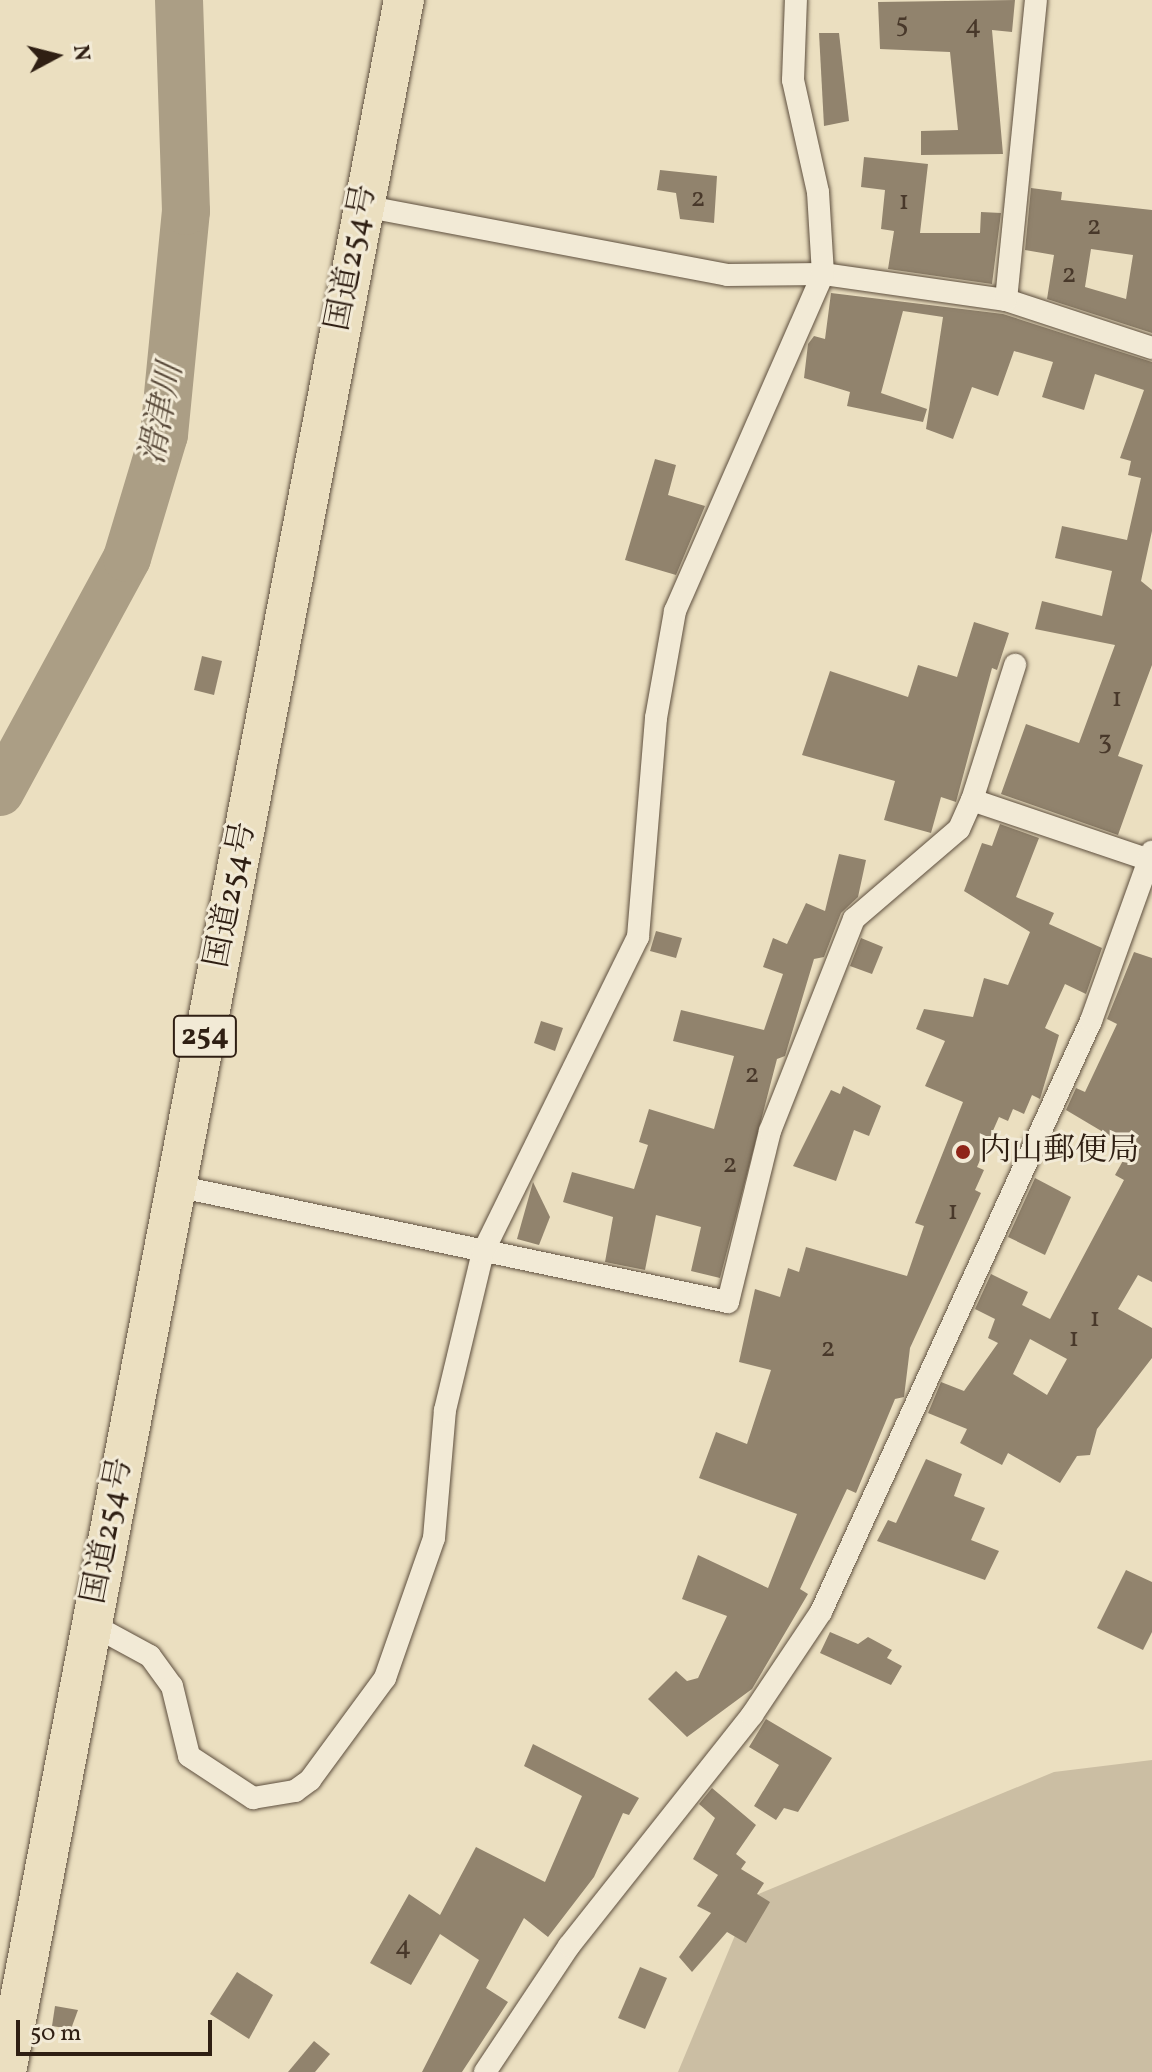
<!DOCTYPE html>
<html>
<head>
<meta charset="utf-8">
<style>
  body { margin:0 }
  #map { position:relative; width:1152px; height:2072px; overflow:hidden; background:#ebdfc0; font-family:Vollkorn,"Noto Serif JP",serif }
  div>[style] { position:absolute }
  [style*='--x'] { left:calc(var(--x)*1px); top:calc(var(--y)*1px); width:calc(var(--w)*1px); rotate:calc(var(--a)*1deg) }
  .green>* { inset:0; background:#cbbea3 }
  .river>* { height:48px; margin:-24px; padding:0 24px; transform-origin:24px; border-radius:24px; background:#ab9e85 }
  .building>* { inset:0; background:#91836d }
  .roads { filter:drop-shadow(0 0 2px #5e4f3e) drop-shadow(0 0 2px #5e4f3e) }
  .street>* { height:22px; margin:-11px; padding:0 11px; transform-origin:11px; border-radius:11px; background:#f2ead6 }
  .highway>* { height:40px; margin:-20px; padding:0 20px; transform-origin:20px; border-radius:20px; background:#ebdfc0 }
  .dots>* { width:22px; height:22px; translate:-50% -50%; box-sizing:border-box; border:4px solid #f2ead6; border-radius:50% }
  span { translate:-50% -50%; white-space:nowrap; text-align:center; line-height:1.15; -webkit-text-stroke:6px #f2ead6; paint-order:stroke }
  .number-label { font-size:28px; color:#48382a }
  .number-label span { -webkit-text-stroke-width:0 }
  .shield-label span { padding:2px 6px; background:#f2ead6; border:2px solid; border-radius:6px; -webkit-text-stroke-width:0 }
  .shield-label { font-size:30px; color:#2f1f13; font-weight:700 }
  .street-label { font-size:32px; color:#2f1f13 }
  .poi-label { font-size:32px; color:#2f1f13 }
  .left { translate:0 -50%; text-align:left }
  .water-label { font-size:34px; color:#5a4b3b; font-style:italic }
  .north { position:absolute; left:16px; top:16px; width:80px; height:80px; -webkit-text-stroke:6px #f2ead6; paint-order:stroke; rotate:83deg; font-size:22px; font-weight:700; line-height:32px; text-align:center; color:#2f1f13 }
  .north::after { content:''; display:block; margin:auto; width:28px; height:36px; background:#2f1f13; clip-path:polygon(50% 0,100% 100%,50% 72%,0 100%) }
  .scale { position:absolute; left:16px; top:2020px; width:196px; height:36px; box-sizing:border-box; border:4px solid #2f1f13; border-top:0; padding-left:10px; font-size:24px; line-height:28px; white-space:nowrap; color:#2f1f13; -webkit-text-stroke:6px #f2ead6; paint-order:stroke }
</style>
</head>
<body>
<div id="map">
  <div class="green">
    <div style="clip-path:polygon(1152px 1760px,1152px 2072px,678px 2072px,751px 1897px,1054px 1772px)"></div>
  </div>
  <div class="river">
    <div style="--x:0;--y:792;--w:266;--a:-61.5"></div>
    <div style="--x:127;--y:558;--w:128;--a:-73.3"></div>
    <div style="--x:164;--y:435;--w:225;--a:-84.4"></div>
    <div style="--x:186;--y:211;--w:211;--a:-91.9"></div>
  </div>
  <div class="building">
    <div style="clip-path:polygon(1015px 0,1012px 32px,992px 30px,1003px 154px,921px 155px,921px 131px,958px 130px,950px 52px,880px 49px,878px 2px)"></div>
    <div style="clip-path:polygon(819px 33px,839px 33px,849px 121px,824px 126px)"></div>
    <div style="clip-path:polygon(864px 157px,928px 164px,920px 233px,980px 233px,981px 212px,1001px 213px,992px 284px,888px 269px,894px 231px,881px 229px,885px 190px,861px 187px)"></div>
    <div style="clip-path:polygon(660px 170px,717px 176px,714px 223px,680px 219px,676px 193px,657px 190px)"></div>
    <div style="clip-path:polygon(evenodd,1031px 188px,1062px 192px,1061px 200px,1152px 210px,1152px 333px,1047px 299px,1054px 255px,1025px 250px,1031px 188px,1091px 249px,1133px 255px,1126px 299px,1085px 287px,1091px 249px)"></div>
    <div style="clip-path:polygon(831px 293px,1003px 314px,1152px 362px,1152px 531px,1141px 581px,1152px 590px,1152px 665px,1118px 756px,1143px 765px,1118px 835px,1001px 794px,1026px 724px,1079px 743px,1115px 645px,1035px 629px,1042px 601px,1102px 616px,1112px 571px,1055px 558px,1062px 526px,1127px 540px,1141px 478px,1128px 475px,1131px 461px,1120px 458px,1144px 390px,1095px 374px,1084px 410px,1042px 397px,1053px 362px,1014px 351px,998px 396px,972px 387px,953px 439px,926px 429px,943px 317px,903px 311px,881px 393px,927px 409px,923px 422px,847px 406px,850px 392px,804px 378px,808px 344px,814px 336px,825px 339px)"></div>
    <div style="clip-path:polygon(655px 459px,676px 465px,668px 495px,705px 506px,676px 575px,625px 560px)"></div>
    <div style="clip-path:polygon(974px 622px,1009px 633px,997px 670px,992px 668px,956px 802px,941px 797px,931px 833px,884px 820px,895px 781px,802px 755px,830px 671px,908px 697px,918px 665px,957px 677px)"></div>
    <div style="clip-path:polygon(202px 656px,222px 661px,214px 695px,194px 690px)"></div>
    <div style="clip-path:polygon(1000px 824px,1039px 838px,1016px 897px,1054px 913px,1049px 924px,1102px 948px,1086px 994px,1065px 984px,1045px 1028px,1059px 1035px,1040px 1099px,1032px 1095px,1024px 1114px,1013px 1109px,1008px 1121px,999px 1117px,977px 1167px,984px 1170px,975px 1190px,981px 1193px,910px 1348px,904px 1397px,895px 1399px,856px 1493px,847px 1489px,800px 1589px,808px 1594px,752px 1689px,687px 1737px,648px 1699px,676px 1671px,687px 1681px,698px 1678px,727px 1616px,682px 1599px,698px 1555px,768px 1588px,797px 1514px,699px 1478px,716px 1432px,747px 1444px,771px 1370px,739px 1362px,755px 1289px,780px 1297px,788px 1268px,799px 1272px,806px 1247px,907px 1276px,924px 1226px,915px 1223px,963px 1102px,925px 1086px,945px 1041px,916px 1029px,924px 1009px,973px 1017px,984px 978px,1008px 985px,1030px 932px,964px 891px,982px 843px,992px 846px)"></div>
    <div style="clip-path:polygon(839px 854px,866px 860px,858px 897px,841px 913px,824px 957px,814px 959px,785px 1056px,777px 1059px,720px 1278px,691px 1271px,701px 1227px,656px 1215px,645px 1270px,605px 1262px,613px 1217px,563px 1202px,572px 1172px,634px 1189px,648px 1145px,639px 1142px,649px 1109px,714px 1129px,734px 1056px,673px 1041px,681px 1010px,764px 1030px,783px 974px,763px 967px,773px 938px,787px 944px,806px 903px,825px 911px)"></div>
    <div style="clip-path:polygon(656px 931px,682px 938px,676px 958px,650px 951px)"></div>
    <div style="clip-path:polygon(861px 938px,883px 947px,872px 974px,850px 966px)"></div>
    <div style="clip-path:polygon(evenodd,1134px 952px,1152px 958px,1152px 1282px,1138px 1275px,1118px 1309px,1152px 1328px,1152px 1358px,1097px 1429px,1090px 1455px,1077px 1456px,1060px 1483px,1008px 1453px,1002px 1465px,960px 1443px,967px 1429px,928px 1413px,941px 1382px,964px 1391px,998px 1343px,988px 1338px,995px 1319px,975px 1309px,991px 1274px,1028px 1292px,1022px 1305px,1050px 1319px,1124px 1180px,1115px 1175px,1130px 1148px,1066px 1110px,1076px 1088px,1085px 1092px,1117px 1024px,1107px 1019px,1134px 952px,1030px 1339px,1067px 1359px,1047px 1395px,1013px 1374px,1030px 1339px)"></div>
    <div style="clip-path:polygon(541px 1021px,563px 1028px,555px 1051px,534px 1043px)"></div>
    <div style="clip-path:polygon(843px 1086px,881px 1106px,869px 1136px,854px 1130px,836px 1181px,793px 1166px,831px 1090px,840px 1094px)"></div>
    <div style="clip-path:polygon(1035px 1178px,1071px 1197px,1045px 1255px,1008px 1237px)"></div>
    <div style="clip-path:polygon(533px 1182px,550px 1217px,539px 1245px,517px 1239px)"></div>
    <div style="clip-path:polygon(926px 1459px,962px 1474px,954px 1496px,985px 1508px,971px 1540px,999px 1551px,985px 1580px,877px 1541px,888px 1520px,896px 1523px)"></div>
    <div style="clip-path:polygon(1126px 1570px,1152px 1582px,1152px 1632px,1143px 1650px,1097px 1628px)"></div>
    <div style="clip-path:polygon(830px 1632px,858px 1644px,868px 1637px,892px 1650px,887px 1658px,902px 1666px,891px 1685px,820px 1653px)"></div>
    <div style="clip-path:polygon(766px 1719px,832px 1758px,798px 1812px,784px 1808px,776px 1820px,754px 1806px,779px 1765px,749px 1747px)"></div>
    <div style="clip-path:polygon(533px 1744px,639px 1798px,629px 1815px,623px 1813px,594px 1877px,548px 1937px,524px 1918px,486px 1988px,508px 2002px,462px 2072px,422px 2072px,479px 1960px,440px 1934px,411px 1985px,370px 1963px,409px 1894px,440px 1915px,476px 1847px,545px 1882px,582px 1796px,524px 1766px)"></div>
    <div style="clip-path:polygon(712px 1788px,756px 1825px,736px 1854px,746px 1862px,741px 1869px,764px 1883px,757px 1894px,770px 1902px,746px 1943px,727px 1932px,692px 1972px,679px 1957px,711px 1913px,697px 1906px,718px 1875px,693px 1859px,715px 1818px,699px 1804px)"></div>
    <div style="clip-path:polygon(640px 1967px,667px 1978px,645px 2029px,618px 2018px)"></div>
    <div style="clip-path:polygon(237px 1972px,273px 1995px,249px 2039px,210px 2014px)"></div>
    <div style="clip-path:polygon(55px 2006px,78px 2010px,71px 2029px,52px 2026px)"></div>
    <div style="clip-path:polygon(314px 2041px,330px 2054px,315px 2072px,288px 2072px)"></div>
  </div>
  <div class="roads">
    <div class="street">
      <div style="--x:363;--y:206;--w:370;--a:10.7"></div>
      <div style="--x:727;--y:275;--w:96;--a:-0.6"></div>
      <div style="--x:823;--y:274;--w:185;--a:8.1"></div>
      <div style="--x:1006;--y:300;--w:154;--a:18.2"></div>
      <div style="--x:1006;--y:300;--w:301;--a:-84.3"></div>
      <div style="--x:972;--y:800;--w:142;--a:-72.3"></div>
      <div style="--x:176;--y:1186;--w:564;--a:11.87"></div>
      <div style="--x:728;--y:1302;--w:176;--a:-76.2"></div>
      <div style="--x:770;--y:1131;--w:228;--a:-68.4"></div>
      <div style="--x:854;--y:919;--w:138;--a:-40.6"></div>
      <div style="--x:959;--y:829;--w:32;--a:-66"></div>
      <div style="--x:972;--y:800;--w:187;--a:18.7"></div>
      <div style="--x:91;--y:1624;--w:67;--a:28.5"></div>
      <div style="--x:150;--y:1656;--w:37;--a:54"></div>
      <div style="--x:172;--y:1686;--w:72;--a:76.3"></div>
      <div style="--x:189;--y:1756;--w:77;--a:33.3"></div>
      <div style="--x:253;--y:1798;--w:43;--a:-9.5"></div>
      <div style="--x:295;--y:1791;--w:19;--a:-36"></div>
      <div style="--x:310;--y:1780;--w:127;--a:-53.7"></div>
      <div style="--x:385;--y:1678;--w:148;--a:-70.7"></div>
      <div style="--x:434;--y:1538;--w:128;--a:-85.1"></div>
      <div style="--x:445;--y:1410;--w:163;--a:-76.5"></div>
      <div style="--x:483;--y:1252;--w:351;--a:-63.8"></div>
      <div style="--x:638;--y:937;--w:220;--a:-85.3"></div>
      <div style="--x:656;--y:718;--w:109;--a:-79.9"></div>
      <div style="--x:675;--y:611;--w:368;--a:-66.3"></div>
      <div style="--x:823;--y:274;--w:82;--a:-93.5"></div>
      <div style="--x:818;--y:192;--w:115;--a:-102.6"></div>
      <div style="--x:793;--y:80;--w:80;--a:-87.9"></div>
      <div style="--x:485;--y:2072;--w:151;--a:-56.3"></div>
      <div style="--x:569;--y:1946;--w:295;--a:-51.6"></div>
      <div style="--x:752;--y:1715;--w:124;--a:-56.2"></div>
      <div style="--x:821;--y:1612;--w:650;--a:-65.45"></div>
      <div style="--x:1091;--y:1021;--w:180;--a:-70.2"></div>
    </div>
    <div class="highway">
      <div style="--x:6;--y:2072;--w:2110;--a:-79.13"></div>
    </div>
  </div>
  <div class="dots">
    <div style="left:963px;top:1152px;background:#8f2418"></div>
  </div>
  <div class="number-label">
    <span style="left:902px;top:25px">5</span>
    <span style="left:973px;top:26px">4</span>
    <span style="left:698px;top:199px">2</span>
    <span style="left:904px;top:202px">1</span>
    <span style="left:1094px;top:227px">2</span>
    <span style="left:1069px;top:275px">2</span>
    <span style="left:1117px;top:699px">1</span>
    <span style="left:1105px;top:742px">3</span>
    <span style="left:752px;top:1075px">2</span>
    <span style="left:730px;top:1165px">2</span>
    <span style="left:953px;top:1212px">1</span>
    <span style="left:1095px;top:1319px">1</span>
    <span style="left:1074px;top:1339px">1</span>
    <span style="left:828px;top:1349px">2</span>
    <span style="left:403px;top:1947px">4</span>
  </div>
  <div class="shield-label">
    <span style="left:205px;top:1036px">254</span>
  </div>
  <div class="street-label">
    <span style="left:353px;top:258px;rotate:-79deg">国道254号</span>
    <span style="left:232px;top:895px;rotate:-79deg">国道254号</span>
    <span style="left:109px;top:1531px;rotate:-79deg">国道254号</span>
  </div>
  <div class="poi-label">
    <span class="left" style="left:979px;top:1152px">内山郵便局</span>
  </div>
  <div class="water-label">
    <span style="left:163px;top:414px;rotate:-79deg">滑津川</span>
  </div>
  <div class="north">N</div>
  <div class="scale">50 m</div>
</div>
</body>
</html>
